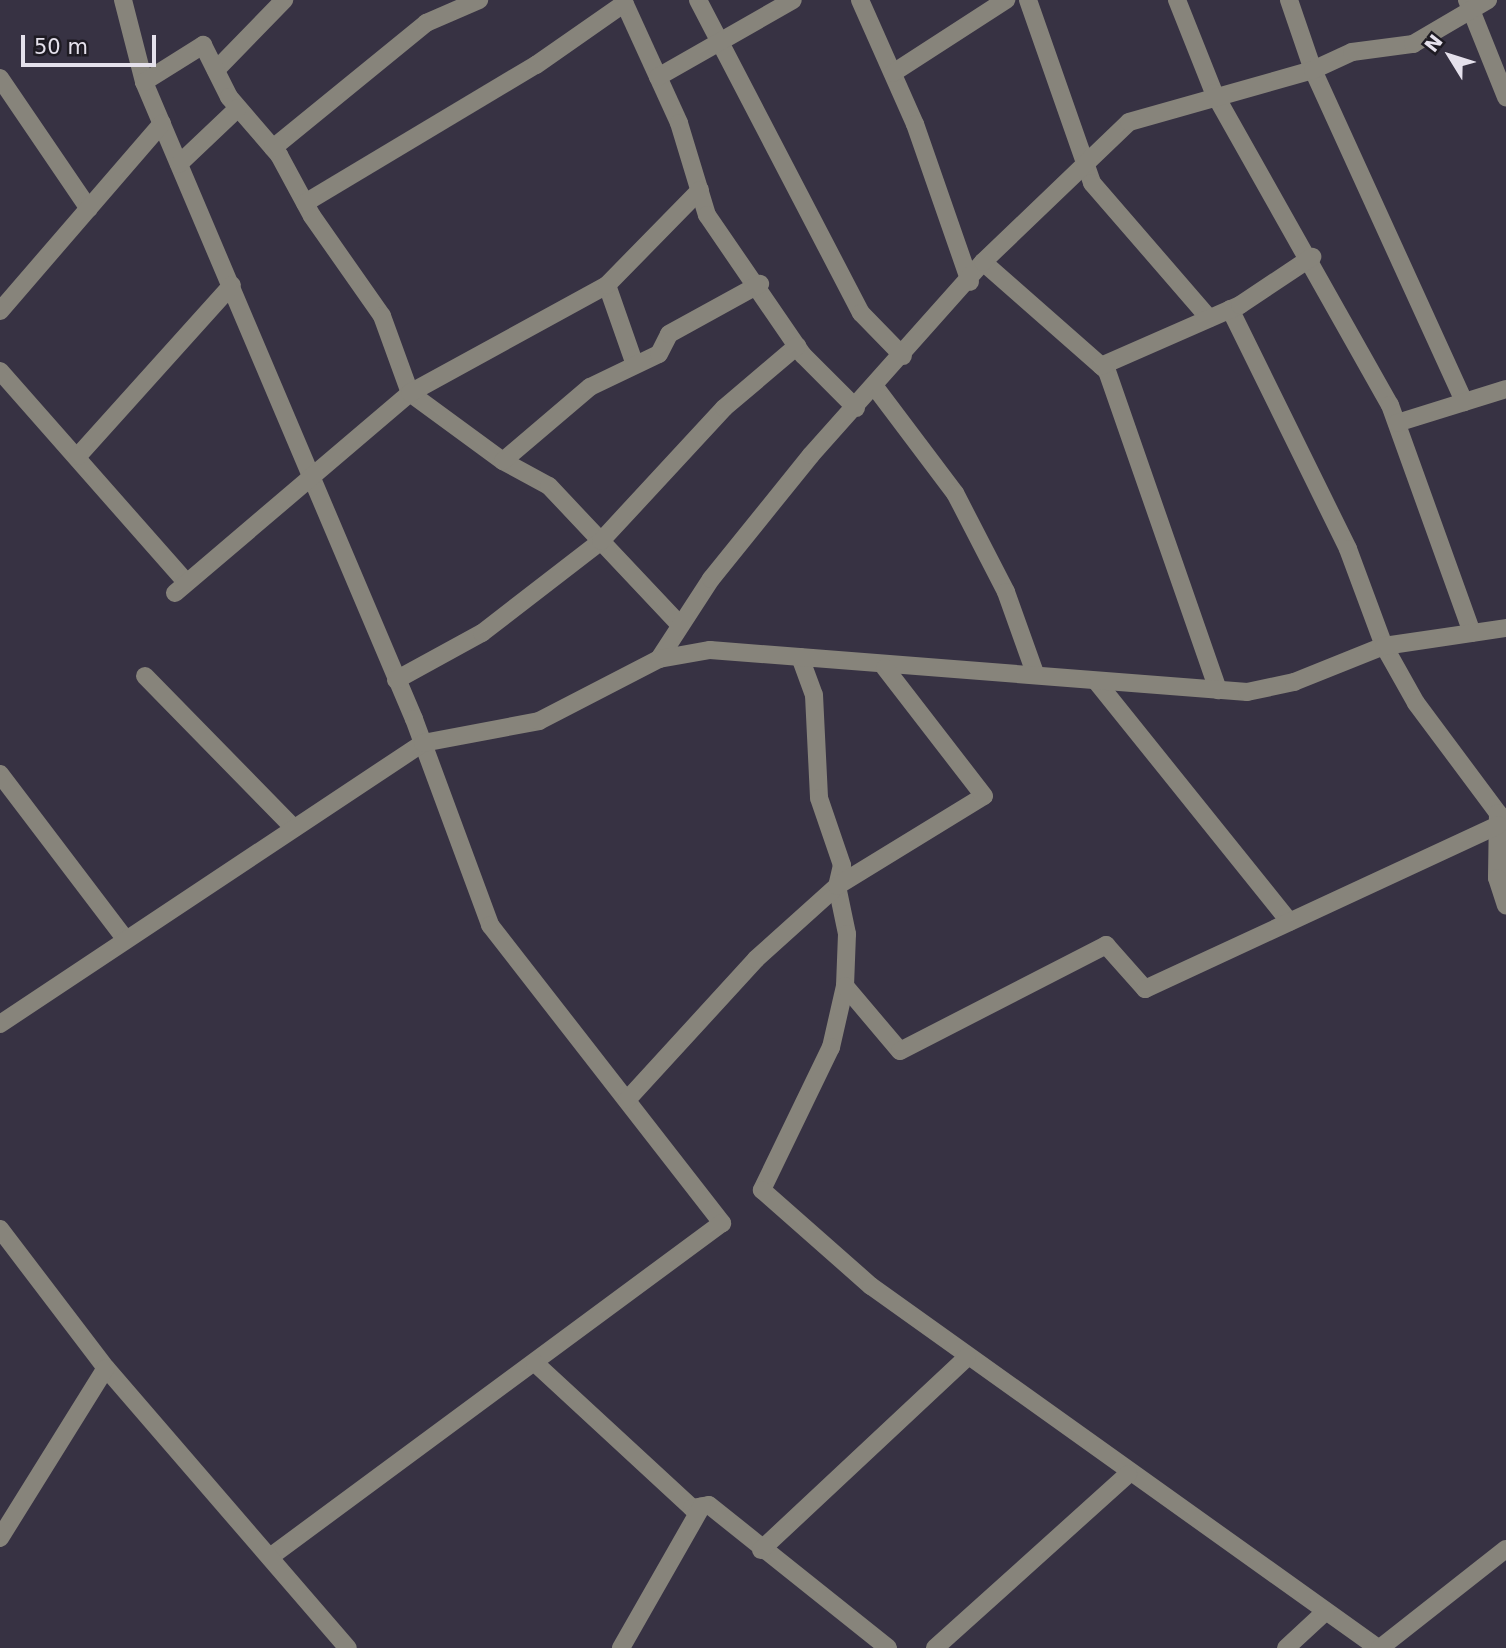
<!DOCTYPE html>
<html>
<head>
<meta charset="utf-8">
<style>
  body { margin:0 }
  #map { position:relative; width:1506px; height:1648px; overflow:hidden; background:#373243; font-family:"DejaVu Sans",sans-serif }
  div>[style] { position:absolute }
  [style*='--x'] { left:calc(var(--x)*1px); top:calc(var(--y)*1px); width:calc(var(--w)*1px); rotate:calc(var(--a)*1deg) }
  .minor>* { height:18px; margin:-9px; padding:0 9px; transform-origin:9px; border-radius:9px; background:#87847b }
  span { translate:-50% -50%; white-space:nowrap; text-align:center; line-height:1.15; -webkit-text-stroke:5px #1e1b23; paint-order:stroke }
  .north { position:absolute; left:1415px; top:21px; width:70px; height:70px; -webkit-text-stroke:5px #1e1b23; paint-order:stroke; rotate:308deg; font-size:19px; font-weight:700; line-height:28px; text-align:center; color:#e5e1ec }
  .north::after { content:''; display:block; margin:auto; width:24px; height:32px; background:#e5e1ec; clip-path:polygon(50% 0,100% 100%,50% 72%,0 100%) }
  .scale { position:absolute; left:21px; top:35px; width:135px; height:32px; box-sizing:border-box; border:4px solid #e5e1ec; border-top:0; padding-left:9px; font-size:21px; line-height:24px; white-space:nowrap; color:#e5e1ec; -webkit-text-stroke:5px #1e1b23; paint-order:stroke }
</style>
</head>
<body>
<div id="map">
  <div class="minor">
    <div style="--x:123;--y:0;--w:85;--a:75.6"></div>
    <div style="--x:144;--y:82;--w:692;--a:67.03"></div>
    <div style="--x:414;--y:719;--w:220;--a:69.7"></div>
    <div style="--x:490;--y:925;--w:378;--a:52.1"></div>
    <div style="--x:722;--y:1223;--w:562;--a:143.54"></div>
    <div style="--x:623;--y:0;--w:135;--a:65.5"></div>
    <div style="--x:679;--y:123;--w:96;--a:73.1"></div>
    <div style="--x:707;--y:215;--w:170;--a:55.6"></div>
    <div style="--x:803;--y:355;--w:75;--a:45"></div>
    <div style="--x:698;--y:0;--w:353;--a:62.5"></div>
    <div style="--x:861;--y:313;--w:60;--a:45.7"></div>
    <div style="--x:860;--y:0;--w:136;--a:66.1"></div>
    <div style="--x:915;--y:124;--w:167;--a:70.8"></div>
    <div style="--x:1028;--y:0;--w:194;--a:70.7"></div>
    <div style="--x:1092;--y:183;--w:179;--a:49.1"></div>
    <div style="--x:1177;--y:0;--w:100;--a:68.3"></div>
    <div style="--x:1214;--y:93;--w:358;--a:60.6"></div>
    <div style="--x:1390;--y:405;--w:242;--a:70.2"></div>
    <div style="--x:1289;--y:0;--w:74;--a:71.1"></div>
    <div style="--x:1313;--y:70;--w:365;--a:65.5"></div>
    <div style="--x:1467;--y:0;--w:105;--a:68.1"></div>
    <div style="--x:216;--y:70;--w:98;--a:-45.8"></div>
    <div style="--x:893;--y:73;--w:135;--a:-32.9"></div>
    <div style="--x:658;--y:77;--w:155;--a:-29.7"></div>
    <div style="--x:0;--y:78;--w:158;--a:55.8"></div>
    <div style="--x:144;--y:82;--w:70;--a:-32.1"></div>
    <div style="--x:203;--y:45;--w:58;--a:63.4"></div>
    <div style="--x:229;--y:97;--w:77;--a:49.2"></div>
    <div style="--x:279;--y:155;--w:69;--a:61.6"></div>
    <div style="--x:312;--y:216;--w:122;--a:55"></div>
    <div style="--x:382;--y:316;--w:82;--a:70"></div>
    <div style="--x:410;--y:393;--w:115;--a:36.2"></div>
    <div style="--x:503;--y:461;--w:52;--a:28.5"></div>
    <div style="--x:549;--y:486;--w:190;--a:46.7"></div>
    <div style="--x:273;--y:148;--w:198;--a:-39.2"></div>
    <div style="--x:426;--y:23;--w:58;--a:-23.5"></div>
    <div style="--x:179;--y:164;--w:81;--a:-43.5"></div>
    <div style="--x:305;--y:203;--w:269;--a:-30.9"></div>
    <div style="--x:536;--y:65;--w:108;--a:-34.9"></div>
    <div style="--x:983;--y:262;--w:165;--a:41.3"></div>
    <div style="--x:1107;--y:371;--w:338;--a:70.8"></div>
    <div style="--x:607;--y:285;--w:82;--a:70.7"></div>
    <div style="--x:1230;--y:309;--w:267;--a:63.8"></div>
    <div style="--x:1348;--y:549;--w:103;--a:69.6"></div>
    <div style="--x:1384;--y:646;--w:65;--a:60.7"></div>
    <div style="--x:1416;--y:703;--w:137;--a:53.3"></div>
    <div style="--x:1498;--y:813;--w:65;--a:90.9"></div>
    <div style="--x:1497;--y:878;--w:29;--a:72"></div>
    <div style="--x:0;--y:311;--w:248;--a:-49.2"></div>
    <div style="--x:1101;--y:366;--w:152;--a:-23.7"></div>
    <div style="--x:1240;--y:305;--w:87;--a:-33.7"></div>
    <div style="--x:0;--y:371;--w:281;--a:48.6"></div>
    <div style="--x:875;--y:387;--w:133;--a:53"></div>
    <div style="--x:955;--y:493;--w:111;--a:62.7"></div>
    <div style="--x:1006;--y:592;--w:86;--a:70.3"></div>
    <div style="--x:1397;--y:423;--w:114;--a:-17.3"></div>
    <div style="--x:78;--y:456;--w:230;--a:-48"></div>
    <div style="--x:503;--y:461;--w:114;--a:-40.4"></div>
    <div style="--x:590;--y:387;--w:76;--a:-25.6"></div>
    <div style="--x:659;--y:354;--w:22;--a:-63"></div>
    <div style="--x:669;--y:334;--w:104;--a:-28.8"></div>
    <div style="--x:175;--y:593;--w:309;--a:-40.4"></div>
    <div style="--x:410;--y:393;--w:225;--a:-28.7"></div>
    <div style="--x:607;--y:285;--w:133;--a:-45.6"></div>
    <div style="--x:800;--y:657;--w:40;--a:69.8"></div>
    <div style="--x:814;--y:695;--w:103;--a:87.2"></div>
    <div style="--x:819;--y:798;--w:71;--a:71.1"></div>
    <div style="--x:842;--y:865;--w:22;--a:103"></div>
    <div style="--x:837;--y:886;--w:49;--a:78.2"></div>
    <div style="--x:847;--y:934;--w:52;--a:92.2"></div>
    <div style="--x:845;--y:986;--w:63;--a:102.9"></div>
    <div style="--x:831;--y:1047;--w:159;--a:115.8"></div>
    <div style="--x:762;--y:1190;--w:145;--a:41.4"></div>
    <div style="--x:871;--y:1286;--w:623;--a:35.53"></div>
    <div style="--x:659;--y:659;--w:95;--a:-57"></div>
    <div style="--x:711;--y:579;--w:159;--a:-51.1"></div>
    <div style="--x:811;--y:455;--w:259;--a:-48.3"></div>
    <div style="--x:983;--y:262;--w:202;--a:-43.8"></div>
    <div style="--x:1129;--y:122;--w:191;--a:-15.8"></div>
    <div style="--x:1313;--y:70;--w:43;--a:-24.8"></div>
    <div style="--x:1352;--y:52;--w:62;--a:-7.5"></div>
    <div style="--x:1413;--y:44;--w:87;--a:-30.4"></div>
    <div style="--x:145;--y:676;--w:213;--a:45.6"></div>
    <div style="--x:396;--y:680;--w:98;--a:-28.7"></div>
    <div style="--x:482;--y:633;--w:150;--a:-37.7"></div>
    <div style="--x:601;--y:541;--w:181;--a:-47.2"></div>
    <div style="--x:724;--y:408;--w:96;--a:-40.3"></div>
    <div style="--x:1096;--y:681;--w:309;--a:51.2"></div>
    <div style="--x:0;--y:774;--w:208;--a:52.8"></div>
    <div style="--x:845;--y:986;--w:85;--a:49.8"></div>
    <div style="--x:900;--y:1051;--w:232;--a:-27.2"></div>
    <div style="--x:1106;--y:945;--w:59;--a:48.4"></div>
    <div style="--x:1145;--y:989;--w:389;--a:-24.9"></div>
    <div style="--x:0;--y:1024;--w:508;--a:-33.6"></div>
    <div style="--x:423;--y:743;--w:118;--a:-10.7"></div>
    <div style="--x:539;--y:721;--w:135;--a:-27.3"></div>
    <div style="--x:659;--y:659;--w:52;--a:-10"></div>
    <div style="--x:710;--y:650;--w:539;--a:4.47"></div>
    <div style="--x:1247;--y:692;--w:48;--a:-12"></div>
    <div style="--x:1294;--y:682;--w:97;--a:-21.8"></div>
    <div style="--x:1384;--y:646;--w:123;--a:-8.4"></div>
    <div style="--x:627;--y:1100;--w:191;--a:-47.5"></div>
    <div style="--x:756;--y:959;--w:109;--a:-42"></div>
    <div style="--x:837;--y:886;--w:172;--a:-31.5"></div>
    <div style="--x:984;--y:796;--w:162;--a:-127.7"></div>
    <div style="--x:0;--y:1229;--w:175;--a:52.7"></div>
    <div style="--x:106;--y:1368;--w:370;--a:49.2"></div>
    <div style="--x:535;--y:1363;--w:214;--a:42.7"></div>
    <div style="--x:692;--y:1508;--w:17;--a:-10"></div>
    <div style="--x:709;--y:1505;--w:229;--a:38.6"></div>
    <div style="--x:0;--y:1538;--w:200;--a:-58.1"></div>
    <div style="--x:761;--y:1550;--w:282;--a:-43.1"></div>
    <div style="--x:621;--y:1648;--w:163;--a:-60.3"></div>
    <div style="--x:935;--y:1648;--w:260;--a:-42"></div>
    <div style="--x:1286;--y:1648;--w:54;--a:-42.8"></div>
    <div style="--x:1380;--y:1648;--w:160;--a:-38.2"></div>
  </div>
  <div class="north">N</div>
  <div class="scale">50 m</div>
</div>
</body>
</html>
